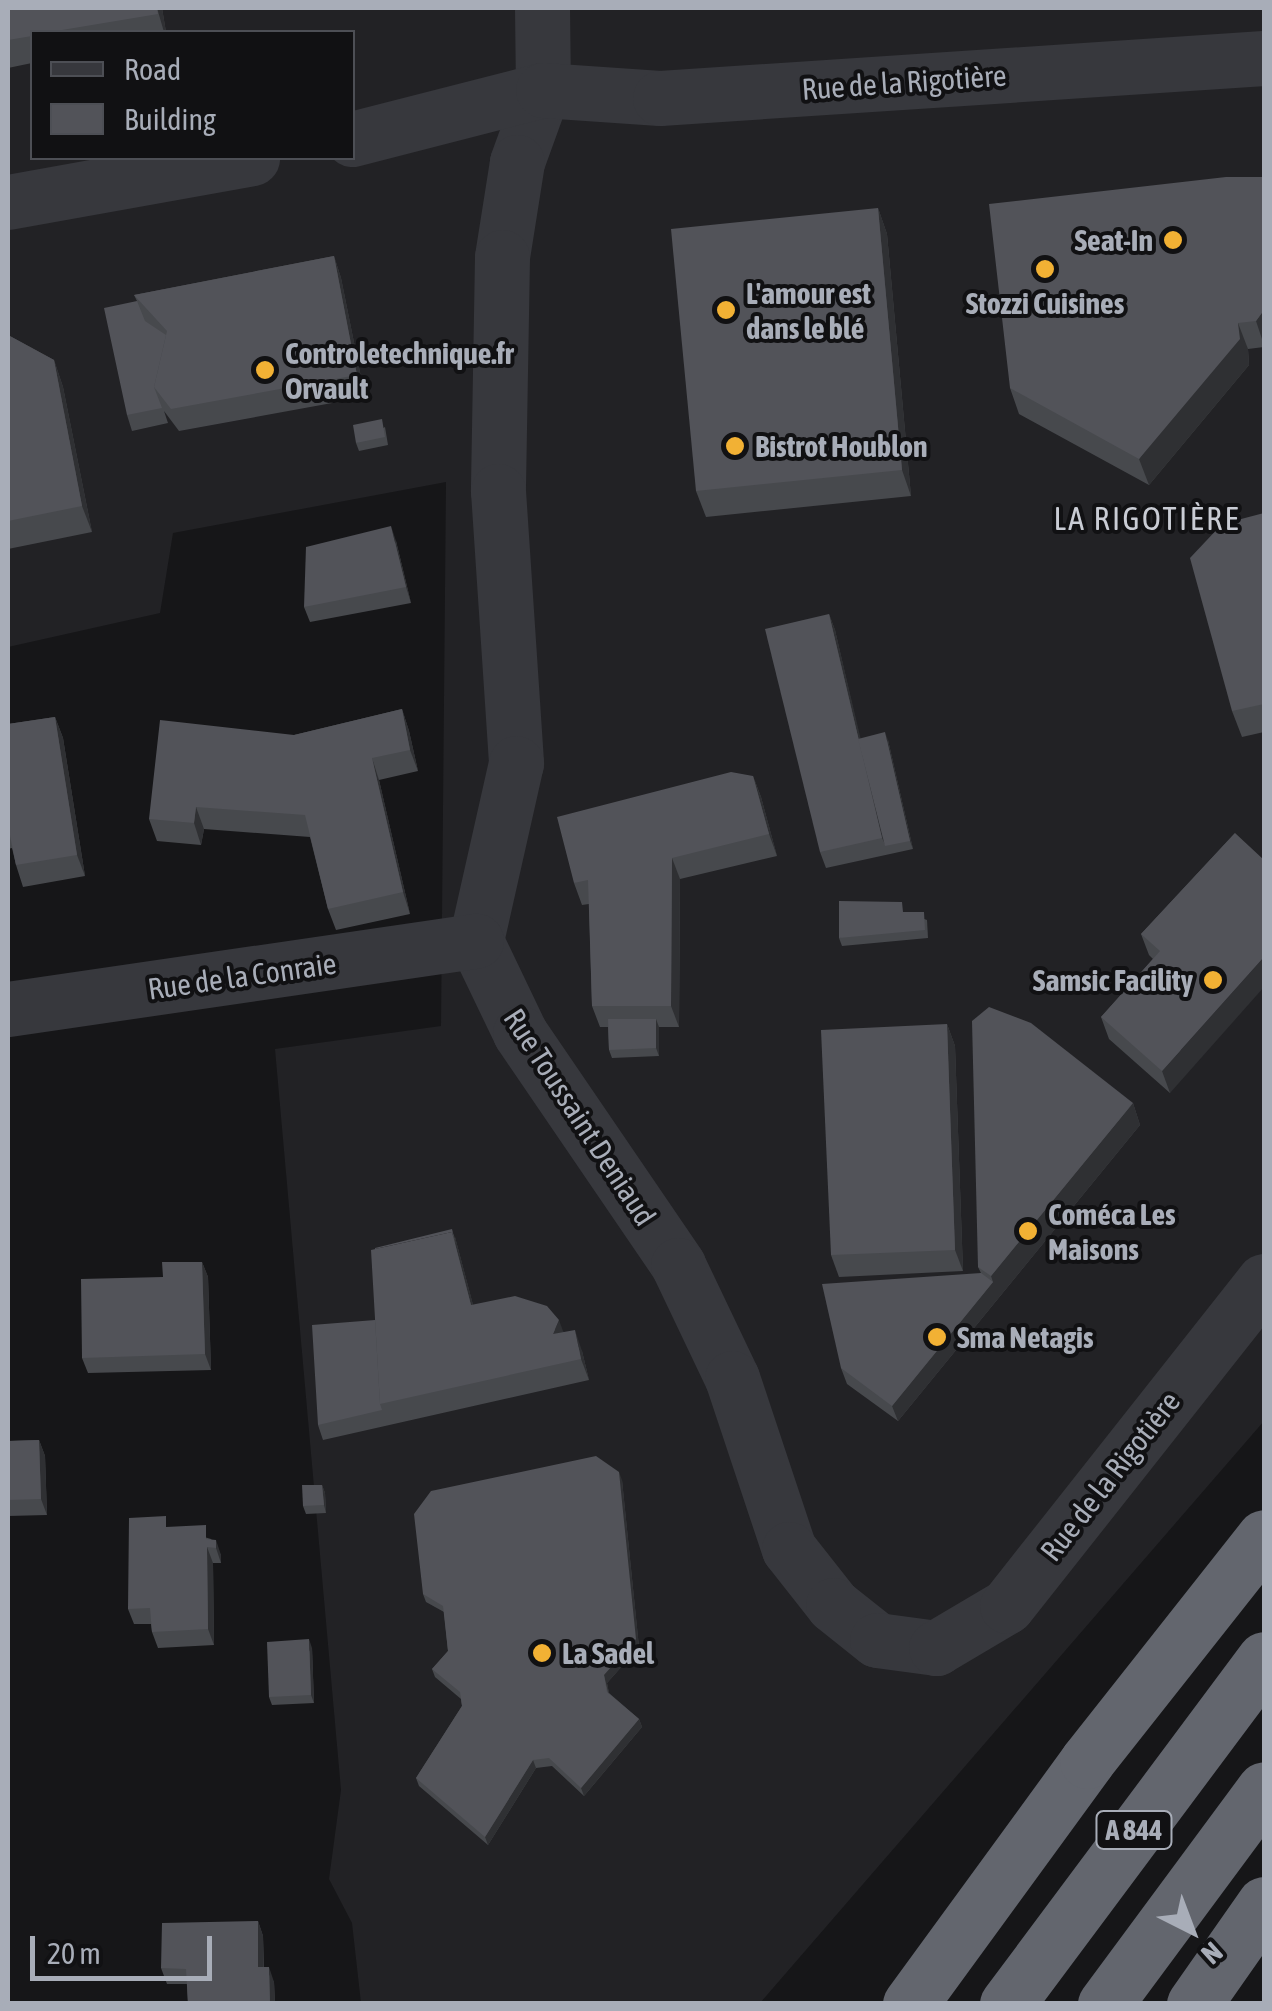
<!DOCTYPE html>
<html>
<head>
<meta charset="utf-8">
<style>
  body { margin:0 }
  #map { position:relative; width:1272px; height:2011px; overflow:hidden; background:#161618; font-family:"Asap Condensed",sans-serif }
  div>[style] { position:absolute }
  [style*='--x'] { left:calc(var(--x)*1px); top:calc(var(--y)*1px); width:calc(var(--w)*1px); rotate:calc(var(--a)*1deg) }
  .built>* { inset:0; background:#222225 }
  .street>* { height:55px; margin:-27.5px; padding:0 27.5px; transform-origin:27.5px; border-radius:27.5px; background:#37383d }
  .highway>* { height:55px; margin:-27.5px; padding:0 27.5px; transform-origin:27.5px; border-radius:27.5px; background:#63666e }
  .wall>* { inset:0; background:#47494d }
  .shaded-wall>* { inset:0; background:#2f3033 }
  .building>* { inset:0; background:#525359 }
  .dots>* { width:28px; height:28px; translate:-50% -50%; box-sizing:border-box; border:5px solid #111113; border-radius:50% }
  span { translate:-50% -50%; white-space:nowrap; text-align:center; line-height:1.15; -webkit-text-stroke:8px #111113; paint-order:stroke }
  .shield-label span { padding:2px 8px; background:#111113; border:2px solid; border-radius:8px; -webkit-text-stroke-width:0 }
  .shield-label { font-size:28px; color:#a8adb8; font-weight:700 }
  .street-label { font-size:30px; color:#a8adb8 }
  .poi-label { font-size:30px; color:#a8adb8; font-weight:700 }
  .right { translate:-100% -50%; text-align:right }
  .left { translate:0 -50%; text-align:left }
  .neighbourhood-label { font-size:32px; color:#c9ccd4; letter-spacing:2.5px }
  .frame { position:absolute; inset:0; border:10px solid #a8adb8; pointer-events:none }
  .legend { position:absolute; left:30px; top:30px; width:325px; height:130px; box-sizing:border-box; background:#111113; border:2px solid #4d4f55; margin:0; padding:12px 18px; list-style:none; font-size:30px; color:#a8adb8 }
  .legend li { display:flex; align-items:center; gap:20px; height:50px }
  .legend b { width:50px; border:2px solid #4d4f55 }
  .north { position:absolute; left:1142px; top:1881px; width:100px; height:100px; -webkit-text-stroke:8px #111113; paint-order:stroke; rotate:138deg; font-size:28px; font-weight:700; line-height:40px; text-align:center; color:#a8adb8 }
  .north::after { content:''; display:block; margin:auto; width:35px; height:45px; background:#a8adb8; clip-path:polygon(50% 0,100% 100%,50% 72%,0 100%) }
  .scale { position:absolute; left:30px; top:1936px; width:182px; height:45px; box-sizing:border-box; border:5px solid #a8adb8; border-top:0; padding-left:12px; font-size:30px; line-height:35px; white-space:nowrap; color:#a8adb8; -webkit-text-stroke:8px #111113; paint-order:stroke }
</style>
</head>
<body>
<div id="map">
  <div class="built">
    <div style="clip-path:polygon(evenodd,8px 8px,1264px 8px,1264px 1421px,760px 2003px,361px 2003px,352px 1923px,329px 1879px,341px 1790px,275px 1049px,441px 1026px,446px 482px,173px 533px,160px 613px,8px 647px,8px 8px,32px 32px,352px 32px,352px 158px,32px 158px,32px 32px)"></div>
  </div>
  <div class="street">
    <div style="--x:542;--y:8;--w:82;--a:89.3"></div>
    <div style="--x:543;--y:90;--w:77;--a:109.9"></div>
    <div style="--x:517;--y:162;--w:96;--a:99"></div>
    <div style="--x:502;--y:257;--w:234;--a:91"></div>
    <div style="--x:498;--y:491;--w:273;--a:86.2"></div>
    <div style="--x:516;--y:763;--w:182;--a:102.7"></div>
    <div style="--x:476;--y:941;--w:102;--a:64.4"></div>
    <div style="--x:520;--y:1033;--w:281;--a:55.7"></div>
    <div style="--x:678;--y:1265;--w:125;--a:64.5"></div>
    <div style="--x:732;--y:1378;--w:180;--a:71.6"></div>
    <div style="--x:789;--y:1549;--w:71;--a:51.8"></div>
    <div style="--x:833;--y:1605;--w:56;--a:38.5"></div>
    <div style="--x:877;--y:1640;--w:60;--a:7.7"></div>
    <div style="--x:936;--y:1648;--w:82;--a:-30.6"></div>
    <div style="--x:1007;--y:1606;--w:414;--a:-51.7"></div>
    <div style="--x:352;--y:139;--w:197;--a:-14.4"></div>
    <div style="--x:543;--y:90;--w:117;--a:3.9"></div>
    <div style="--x:660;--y:98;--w:605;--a:-3.79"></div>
    <div style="--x:8;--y:202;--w:248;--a:-10.2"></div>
    <div style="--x:8;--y:1009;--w:473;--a:-8.3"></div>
  </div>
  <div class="highway">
    <div style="--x:910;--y:2004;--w:301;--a:-53.9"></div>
    <div style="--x:1087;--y:1761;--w:285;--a:-51.7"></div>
    <div style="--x:1007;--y:2004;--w:430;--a:-53.3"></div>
    <div style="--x:1105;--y:2004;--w:267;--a:-53.5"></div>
    <div style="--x:1194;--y:2004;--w:122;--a:-55"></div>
  </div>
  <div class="wall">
    <div style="clip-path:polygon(8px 8px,162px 8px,166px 32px,32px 32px,32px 63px,8px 68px)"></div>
    <div style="clip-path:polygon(1264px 177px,1264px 347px,1248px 349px,1249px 365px,1149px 485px,1019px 414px,1010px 388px)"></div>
    <div style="clip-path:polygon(878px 208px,887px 234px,911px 496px,706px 517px,696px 491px)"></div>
    <div style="clip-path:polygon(334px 256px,341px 278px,365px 397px,179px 431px,164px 411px,168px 423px,132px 431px,127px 415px,137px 301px,134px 295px)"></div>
    <div style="clip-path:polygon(8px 335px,54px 360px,63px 387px,92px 532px,8px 549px)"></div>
    <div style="clip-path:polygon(385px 427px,388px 445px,359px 451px,356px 443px)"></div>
    <div style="clip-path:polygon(1264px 513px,1264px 732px,1242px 737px,1232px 711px)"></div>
    <div style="clip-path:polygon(396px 541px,411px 603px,310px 622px,304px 607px)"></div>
    <div style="clip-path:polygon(829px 614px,835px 630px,860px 739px,888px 740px,913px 849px,826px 868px,820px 852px)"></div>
    <div style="clip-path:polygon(402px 709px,409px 731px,418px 771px,379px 780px,410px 914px,336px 930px,328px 909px,310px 837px,204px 829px,201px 845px,157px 841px,149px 819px,294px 735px)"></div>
    <div style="clip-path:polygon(55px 717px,63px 738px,85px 876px,23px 887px,16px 865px,12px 848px,8px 849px,8px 724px)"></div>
    <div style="clip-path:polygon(753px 776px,761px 797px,777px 856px,680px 879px,679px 1027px,659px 1027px,659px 1056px,612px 1058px,609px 1050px,608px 1027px,600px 1027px,592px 1006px,589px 904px,582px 905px,574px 883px)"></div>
    <div style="clip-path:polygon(1235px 833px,1170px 1093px,1109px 1039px,1101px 1017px,1153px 959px,1149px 955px,1141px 934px)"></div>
    <div style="clip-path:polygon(905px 912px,927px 920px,928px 938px,842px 946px,839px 938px)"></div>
    <div style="clip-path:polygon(947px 1024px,955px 1046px,963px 1271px,839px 1277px,831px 1255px)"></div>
    <div style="clip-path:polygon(1133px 1103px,1140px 1125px,898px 1421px,847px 1384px,841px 1368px,981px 1273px,978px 1267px)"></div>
    <div style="clip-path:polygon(455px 1237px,473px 1305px,564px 1332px,582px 1351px,589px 1380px,323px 1440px,318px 1425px,375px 1320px,375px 1249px)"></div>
    <div style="clip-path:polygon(202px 1262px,208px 1277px,211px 1370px,88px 1373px,82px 1358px,163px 1277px)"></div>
    <div style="clip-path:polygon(39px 1440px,45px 1456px,47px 1515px,8px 1516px,8px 1441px)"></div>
    <div style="clip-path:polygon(622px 1480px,639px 1647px,607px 1683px,609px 1693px,639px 1719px,642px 1727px,584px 1796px,552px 1766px,536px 1768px,488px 1845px,419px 1786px,416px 1778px,462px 1706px,461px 1699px,435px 1677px,432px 1669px,448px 1651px,444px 1612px,426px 1602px,423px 1594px)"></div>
    <div style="clip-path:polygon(322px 1485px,325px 1493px,326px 1513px,306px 1514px,303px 1506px)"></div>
    <div style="clip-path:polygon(170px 1527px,211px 1539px,221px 1555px,221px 1563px,213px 1563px,214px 1645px,158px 1648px,152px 1632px,151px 1624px,134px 1624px,128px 1609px)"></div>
    <div style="clip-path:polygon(312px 1648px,314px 1703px,272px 1705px,269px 1697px)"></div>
    <div style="clip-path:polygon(258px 1921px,263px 1936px,264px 1967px,274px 1982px,275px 2004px,188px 2004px,187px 1984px,167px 1984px,161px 1968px)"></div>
  </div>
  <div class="shaded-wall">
    <div style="clip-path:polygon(157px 8px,162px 8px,166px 32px,164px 32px)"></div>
    <div style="clip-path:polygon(878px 208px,887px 234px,911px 496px,902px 470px)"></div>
    <div style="clip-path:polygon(334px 256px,341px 278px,365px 397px,357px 375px)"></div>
    <div style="clip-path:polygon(1264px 310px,1264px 345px,1256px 321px)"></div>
    <div style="clip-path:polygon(1238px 323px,1248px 349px,1249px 365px,1149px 485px,1139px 459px)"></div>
    <div style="clip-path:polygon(54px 360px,63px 387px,92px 532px,82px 506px)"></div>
    <div style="clip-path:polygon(391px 526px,396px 541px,411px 603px,406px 587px)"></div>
    <div style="clip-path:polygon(829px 614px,835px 630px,886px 846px,882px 838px)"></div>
    <div style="clip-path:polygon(402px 709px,409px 731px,418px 771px,410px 750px)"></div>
    <div style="clip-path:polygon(55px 717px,63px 738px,85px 876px,77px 855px)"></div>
    <div style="clip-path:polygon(885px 732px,888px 740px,913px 849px,910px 841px)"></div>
    <div style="clip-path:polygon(372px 758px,379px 780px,410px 914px,403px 892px)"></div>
    <div style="clip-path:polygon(753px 776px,761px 797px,777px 856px,769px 834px)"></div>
    <div style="clip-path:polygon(196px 807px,204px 829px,201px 845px,194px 823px)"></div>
    <div style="clip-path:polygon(672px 858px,680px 879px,679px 1027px,671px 1006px)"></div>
    <div style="clip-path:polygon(1264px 957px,1264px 987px,1170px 1093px,1162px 1071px)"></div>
    <div style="clip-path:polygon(656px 1019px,659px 1027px,659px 1056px,656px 1048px)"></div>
    <div style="clip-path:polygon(947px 1024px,955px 1046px,963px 1271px,955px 1250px)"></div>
    <div style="clip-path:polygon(1133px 1103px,1140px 1125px,898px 1421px,892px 1406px,993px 1282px,991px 1276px)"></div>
    <div style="clip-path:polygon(452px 1232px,455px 1237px,479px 1327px,471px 1305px)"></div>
    <div style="clip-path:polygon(202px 1262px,208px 1277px,211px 1370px,205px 1354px)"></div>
    <div style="clip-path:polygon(559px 1320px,567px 1342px,553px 1334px)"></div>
    <div style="clip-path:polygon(575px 1330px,582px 1351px,589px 1380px,581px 1359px)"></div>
    <div style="clip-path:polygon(39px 1440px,45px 1456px,47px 1515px,41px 1499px)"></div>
    <div style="clip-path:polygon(619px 1472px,622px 1480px,639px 1647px,607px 1683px,610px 1700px,604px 1675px)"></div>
    <div style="clip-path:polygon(322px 1485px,325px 1493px,326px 1513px,324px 1505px)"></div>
    <div style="clip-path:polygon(216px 1540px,221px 1555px,221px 1563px,216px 1548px)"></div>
    <div style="clip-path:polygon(207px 1547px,213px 1563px,214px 1645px,208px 1629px)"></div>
    <div style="clip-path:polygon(309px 1639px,312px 1648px,314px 1703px,311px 1695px)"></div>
    <div style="clip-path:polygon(639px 1719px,642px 1727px,584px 1796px,581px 1788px)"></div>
    <div style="clip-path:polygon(533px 1760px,536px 1768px,488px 1845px,485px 1837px)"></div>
    <div style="clip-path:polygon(258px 1921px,263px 1936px,264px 1982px,258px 1967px)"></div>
    <div style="clip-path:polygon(269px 1967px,274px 1982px,275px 2004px,270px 2004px)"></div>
  </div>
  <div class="building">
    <div style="clip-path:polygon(8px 8px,157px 8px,158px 14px,50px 32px,32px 32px,32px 36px,8px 40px)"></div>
    <div style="clip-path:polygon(1226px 177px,1264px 177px,1264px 310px,1256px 321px,1238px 323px,1240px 339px,1139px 459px,1010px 388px,989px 204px)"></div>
    <div style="clip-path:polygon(878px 208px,902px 470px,696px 491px,671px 229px)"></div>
    <div style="clip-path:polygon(334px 256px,357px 375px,171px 409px,154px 387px,167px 331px,134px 295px)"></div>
    <div style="clip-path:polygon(137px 301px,145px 321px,166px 335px,154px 387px,162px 408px,127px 415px,104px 308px)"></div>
    <div style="clip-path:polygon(8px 335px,54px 360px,82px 506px,8px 521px)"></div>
    <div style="clip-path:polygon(382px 419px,385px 437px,356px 443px,353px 425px)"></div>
    <div style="clip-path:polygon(1264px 513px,1264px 704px,1232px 711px,1190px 558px,1222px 524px)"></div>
    <div style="clip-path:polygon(391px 526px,406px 587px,304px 607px,306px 547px)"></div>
    <div style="clip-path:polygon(829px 614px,882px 838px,820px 852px,765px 629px)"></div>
    <div style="clip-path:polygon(402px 709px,410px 750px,372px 758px,403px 892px,328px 909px,305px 815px,196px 807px,194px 823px,149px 819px,160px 720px,294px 735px)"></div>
    <div style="clip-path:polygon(55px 717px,77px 855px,16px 865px,8px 826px,8px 724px)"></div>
    <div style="clip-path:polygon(885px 732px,910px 841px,885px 846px,858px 739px)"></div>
    <div style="clip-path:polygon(731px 772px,753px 776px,769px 834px,672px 858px,671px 1006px,592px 1006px,588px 880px,574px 883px,557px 817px)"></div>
    <div style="clip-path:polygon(1235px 833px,1264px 860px,1264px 957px,1162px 1071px,1101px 1017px,1160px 951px,1141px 934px)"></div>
    <div style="clip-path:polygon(839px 901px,902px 902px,903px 912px,924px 912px,925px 930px,839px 938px)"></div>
    <div style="clip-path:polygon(989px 1007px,1031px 1023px,1133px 1103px,991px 1276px,978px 1267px,972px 1021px)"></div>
    <div style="clip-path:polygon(608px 1019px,656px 1019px,656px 1048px,609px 1050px)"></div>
    <div style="clip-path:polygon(947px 1024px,955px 1250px,831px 1255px,821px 1030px)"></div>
    <div style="clip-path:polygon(452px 1229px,456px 1245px,452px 1232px,375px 1249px,375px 1248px)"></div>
    <div style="clip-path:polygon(452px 1232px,471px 1305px,515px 1296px,547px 1306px,559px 1320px,553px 1334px,575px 1330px,581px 1359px,380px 1404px,371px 1250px)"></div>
    <div style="clip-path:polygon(162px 1262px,202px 1262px,205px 1354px,82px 1358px,81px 1279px,163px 1277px)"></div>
    <div style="clip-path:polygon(981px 1273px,993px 1282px,892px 1406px,841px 1368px,822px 1284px)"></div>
    <div style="clip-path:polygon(375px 1320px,380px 1404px,382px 1410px,318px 1425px,312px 1325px)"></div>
    <div style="clip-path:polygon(39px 1440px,41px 1499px,8px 1500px,8px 1441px)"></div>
    <div style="clip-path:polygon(596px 1456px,619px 1472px,636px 1639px,604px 1675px,607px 1692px,639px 1719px,581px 1788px,549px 1758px,533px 1760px,485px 1837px,416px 1778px,462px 1706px,460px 1692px,432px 1669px,448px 1651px,443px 1606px,423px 1594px,414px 1514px,431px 1491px)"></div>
    <div style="clip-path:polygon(302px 1485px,322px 1485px,324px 1505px,303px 1506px)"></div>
    <div style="clip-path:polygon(166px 1516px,166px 1527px,206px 1525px,206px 1539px,216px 1540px,216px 1548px,207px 1547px,208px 1629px,152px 1632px,150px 1608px,128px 1609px,129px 1518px)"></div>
    <div style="clip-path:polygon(309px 1639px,311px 1695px,269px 1697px,267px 1642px)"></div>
    <div style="clip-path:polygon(258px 1921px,258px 1967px,269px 1967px,270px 2004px,188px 2004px,186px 1969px,161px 1968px,162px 1923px)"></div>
  </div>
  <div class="dots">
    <div style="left:1173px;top:240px;background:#f2b134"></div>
    <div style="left:1045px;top:269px;background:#f2b134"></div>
    <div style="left:726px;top:310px;background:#f2b134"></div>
    <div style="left:265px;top:370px;background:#f2b134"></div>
    <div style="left:735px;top:446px;background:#f2b134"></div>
    <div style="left:1213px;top:980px;background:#f2b134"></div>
    <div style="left:1028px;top:1231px;background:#f2b134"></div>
    <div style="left:937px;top:1337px;background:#f2b134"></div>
    <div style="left:542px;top:1653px;background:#f2b134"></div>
  </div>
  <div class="shield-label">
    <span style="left:1134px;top:1830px">A 844</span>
  </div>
  <div class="street-label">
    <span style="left:904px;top:82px;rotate:-4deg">Rue de la Rigotière</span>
    <span style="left:242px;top:976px;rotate:-8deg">Rue de la Conraie</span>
    <span style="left:580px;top:1117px;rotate:57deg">Rue Toussaint Deniaud</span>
    <span style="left:1110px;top:1476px;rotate:-52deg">Rue de la Rigotière</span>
  </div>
  <div class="poi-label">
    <span class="right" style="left:1153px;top:240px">Seat-In</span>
    <span class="left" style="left:746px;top:310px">L'amour est<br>dans le blé</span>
    <span style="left:1045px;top:303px">Stozzi Cuisines</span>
    <span class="left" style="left:285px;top:370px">Controletechnique.fr<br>Orvault</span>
    <span class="left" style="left:755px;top:446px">Bistrot Houblon</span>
    <span class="right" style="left:1193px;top:980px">Samsic Facility</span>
    <span class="left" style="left:1048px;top:1231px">Coméca Les<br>Maisons</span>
    <span class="left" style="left:957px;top:1337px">Sma Netagis</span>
    <span class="left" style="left:562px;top:1653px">La Sadel</span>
  </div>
  <div class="neighbourhood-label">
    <span style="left:1147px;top:519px">LA RIGOTIÈRE</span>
  </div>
  <div class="frame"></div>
  <ul class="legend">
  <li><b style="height:12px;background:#37383d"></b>Road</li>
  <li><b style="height:28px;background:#525359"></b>Building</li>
  </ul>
  <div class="north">N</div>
  <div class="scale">20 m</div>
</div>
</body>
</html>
